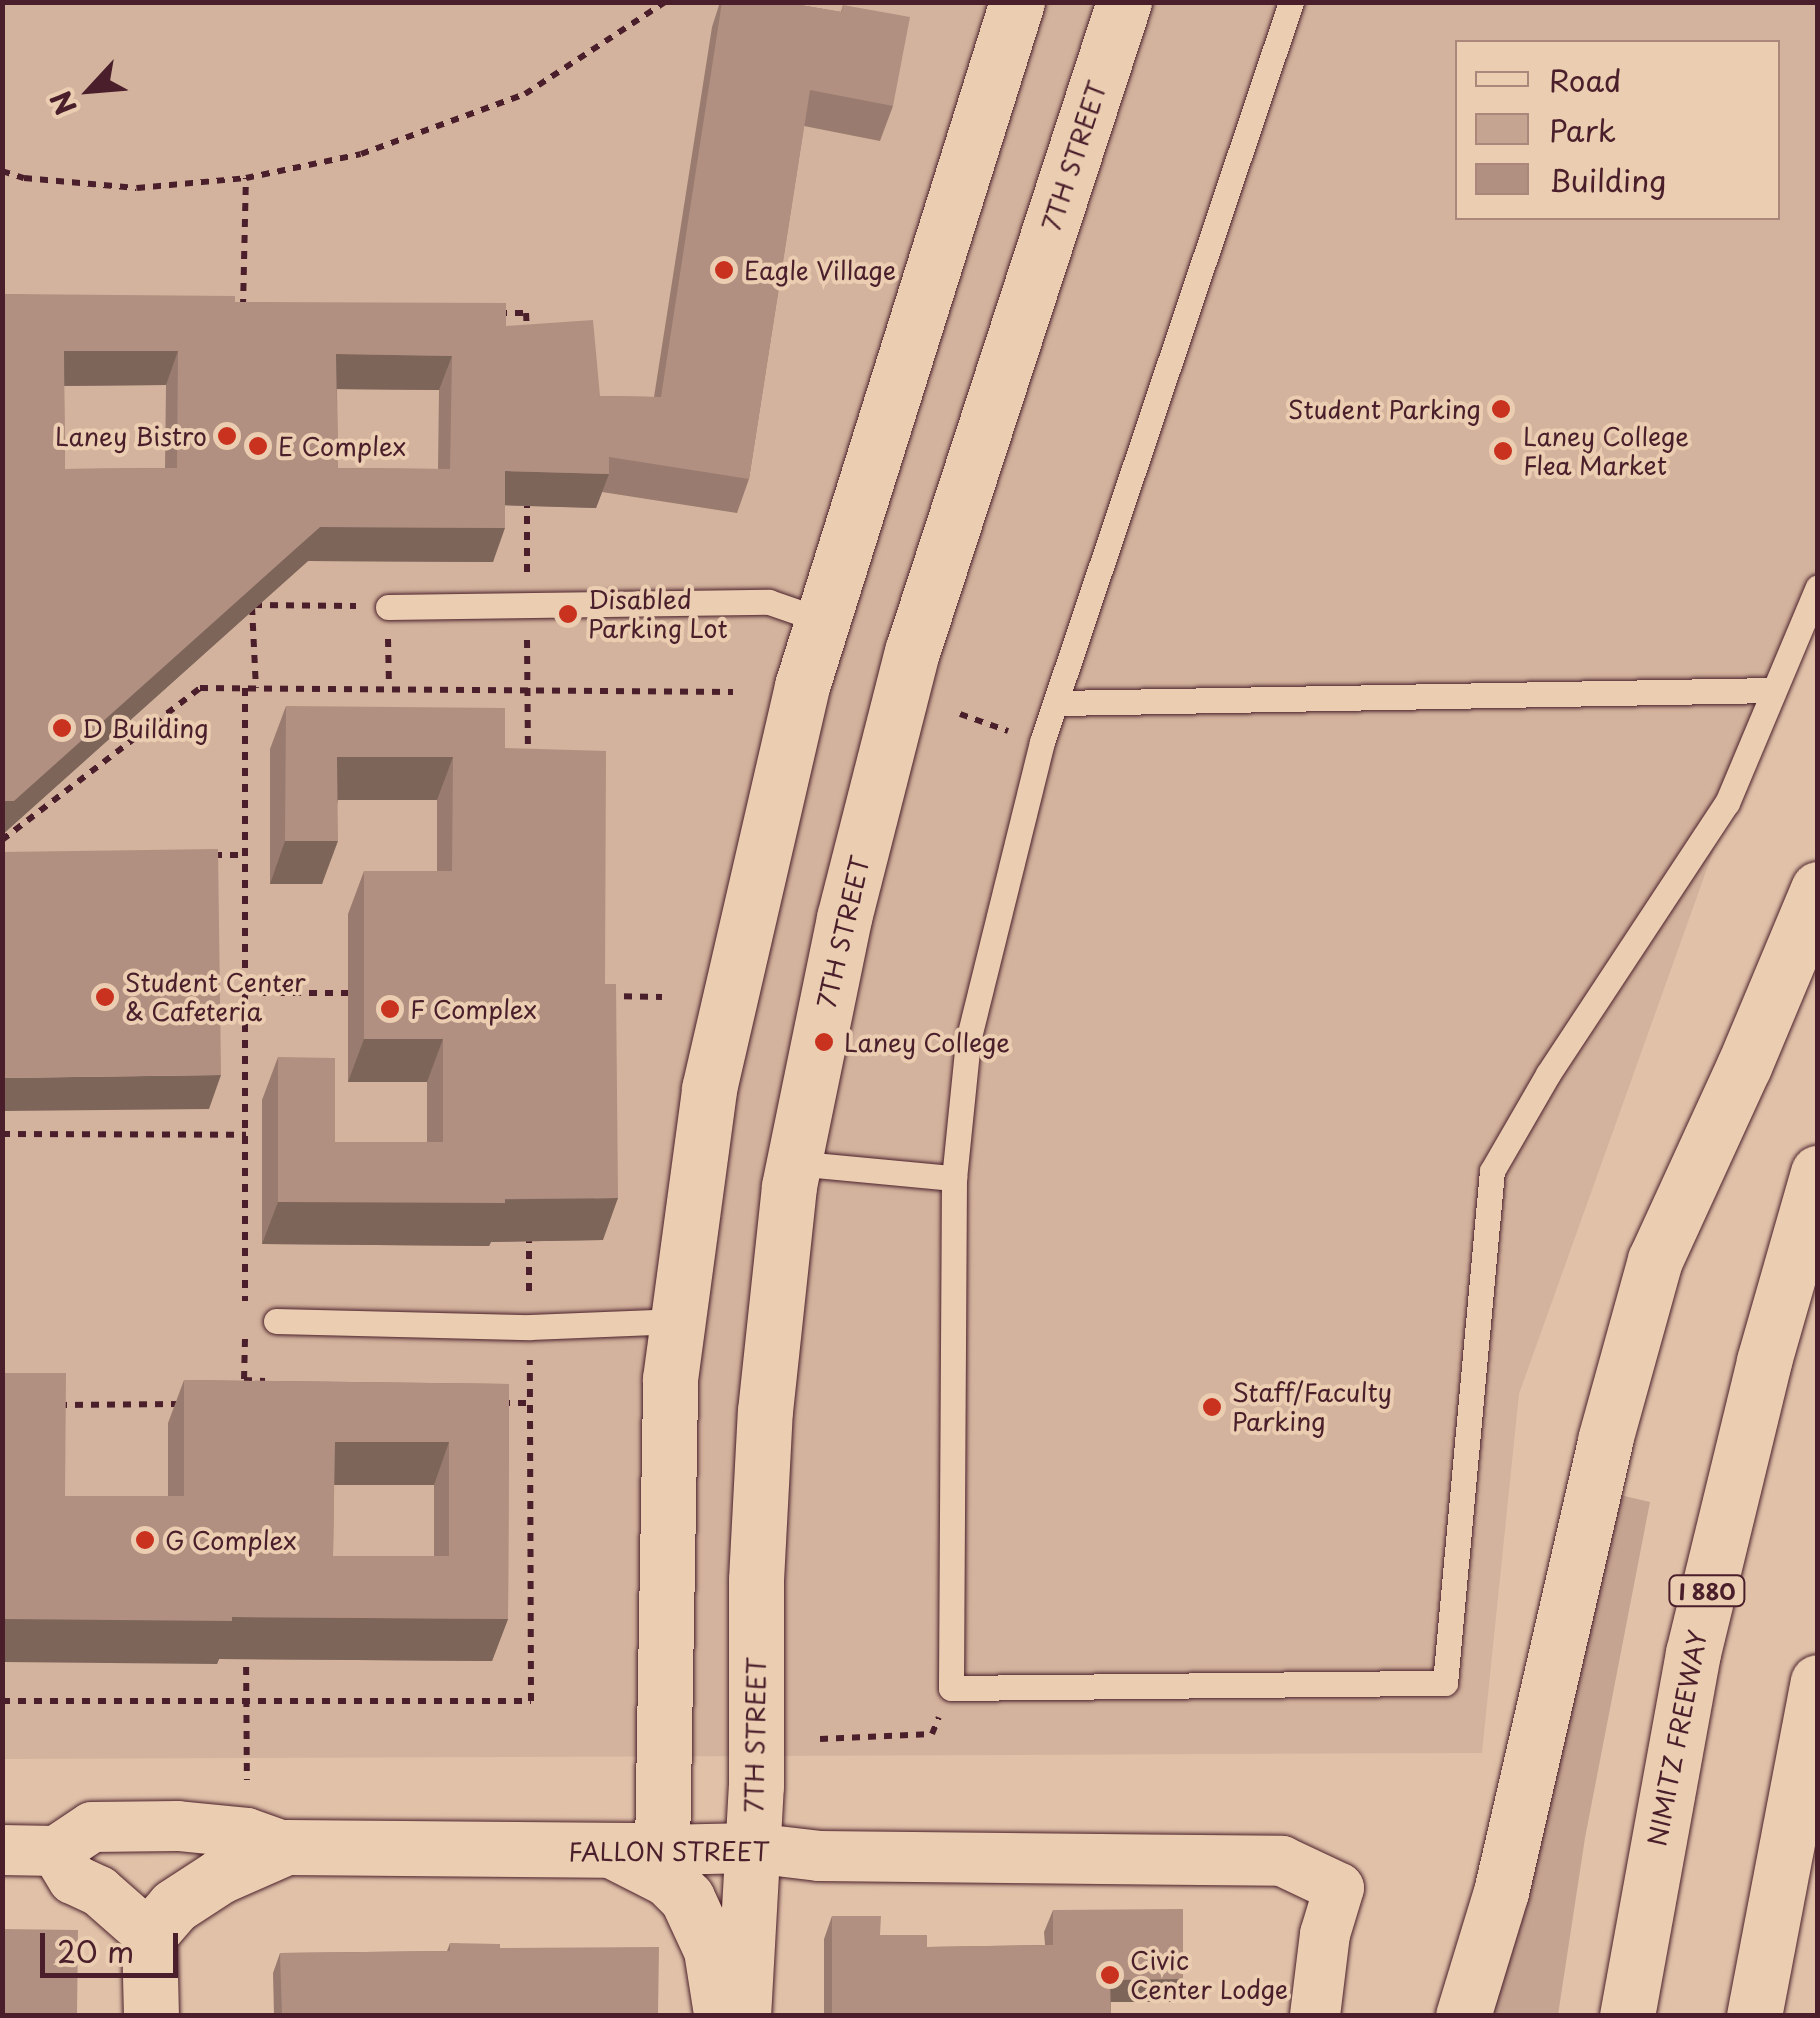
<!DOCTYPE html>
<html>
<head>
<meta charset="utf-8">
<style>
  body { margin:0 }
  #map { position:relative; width:1820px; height:2018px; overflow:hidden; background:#e1c2a9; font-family:"Playpen Sans",sans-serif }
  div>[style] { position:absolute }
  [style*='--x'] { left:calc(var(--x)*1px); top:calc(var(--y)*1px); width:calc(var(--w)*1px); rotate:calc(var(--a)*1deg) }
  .built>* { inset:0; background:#d3b39d }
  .green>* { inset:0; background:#c5a491 }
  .path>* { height:6px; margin-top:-3px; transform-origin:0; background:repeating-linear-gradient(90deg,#4a1f2b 0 8px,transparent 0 16px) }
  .roads { filter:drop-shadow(0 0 2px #4a1f2b) drop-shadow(0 0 2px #4a1f2b) }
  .service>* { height:25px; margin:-12.5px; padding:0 12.5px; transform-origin:12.5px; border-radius:12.5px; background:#ebcdb1 }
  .minor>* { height:50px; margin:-25px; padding:0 25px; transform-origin:25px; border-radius:25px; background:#ebcdb1 }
  .secondary>* { height:55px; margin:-27.5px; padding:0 27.5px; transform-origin:27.5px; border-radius:27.5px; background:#ebcdb1 }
  .motorway>* { height:55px; margin:-27.5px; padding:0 27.5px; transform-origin:27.5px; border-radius:27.5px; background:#ebcdb1 }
  .wall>* { inset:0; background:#997c6f }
  .shaded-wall>* { inset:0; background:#7d655a }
  .building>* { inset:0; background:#b29081 }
  .dots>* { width:28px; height:28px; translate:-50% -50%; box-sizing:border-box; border:5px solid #ebcdb1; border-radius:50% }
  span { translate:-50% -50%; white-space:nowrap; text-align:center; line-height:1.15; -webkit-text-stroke:8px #ebcdb1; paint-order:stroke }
  .shield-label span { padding:2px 8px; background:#ebcdb1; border:2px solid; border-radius:8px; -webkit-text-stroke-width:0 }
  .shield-label { font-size:22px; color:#4a1f2b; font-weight:700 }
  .street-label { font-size:25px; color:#4a1f2b }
  .poi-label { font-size:25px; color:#4a1f2b }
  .left { translate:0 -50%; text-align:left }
  .right { translate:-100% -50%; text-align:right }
  .frame { position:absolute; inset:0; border:5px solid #4a1f2b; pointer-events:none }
  .legend { position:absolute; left:1455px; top:40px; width:325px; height:180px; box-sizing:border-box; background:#ebcdb1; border:2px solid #ab877b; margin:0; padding:12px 18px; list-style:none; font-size:30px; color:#4a1f2b }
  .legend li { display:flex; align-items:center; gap:20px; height:50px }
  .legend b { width:50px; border:2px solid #ab877b }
  .north { position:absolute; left:40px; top:40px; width:100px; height:100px; -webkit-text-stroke:8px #ebcdb1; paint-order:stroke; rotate:244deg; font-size:28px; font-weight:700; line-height:40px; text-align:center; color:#4a1f2b }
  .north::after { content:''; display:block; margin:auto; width:35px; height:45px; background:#4a1f2b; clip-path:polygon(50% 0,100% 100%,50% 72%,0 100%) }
  .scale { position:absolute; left:40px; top:1933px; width:138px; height:45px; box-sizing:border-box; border:5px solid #4a1f2b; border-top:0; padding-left:12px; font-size:30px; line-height:35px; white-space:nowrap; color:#4a1f2b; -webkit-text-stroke:8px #ebcdb1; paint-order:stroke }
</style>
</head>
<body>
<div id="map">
  <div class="built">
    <div style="clip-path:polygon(evenodd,2px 3px,1817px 3px,1817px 600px,1771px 690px,1519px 1394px,1482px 1753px,3px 1759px,2px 3px,1458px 42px,1778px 42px,1778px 218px,1458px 218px,1458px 42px)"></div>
  </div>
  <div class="green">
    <div style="clip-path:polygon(1616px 1494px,1650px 1502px,1585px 1838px,1558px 2015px,1492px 2016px)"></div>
  </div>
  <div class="path">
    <div style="--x:2;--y:171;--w:23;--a:18"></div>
    <div style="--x:24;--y:178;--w:113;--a:5.1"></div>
    <div style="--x:137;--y:188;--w:109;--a:-5.2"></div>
    <div style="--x:246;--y:178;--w:117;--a:-11.8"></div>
    <div style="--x:361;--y:154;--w:175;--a:-20.1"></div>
    <div style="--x:525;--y:94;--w:168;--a:-33.3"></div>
    <div style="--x:243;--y:307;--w:129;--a:-88.7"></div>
    <div style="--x:499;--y:313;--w:27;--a:0"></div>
    <div style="--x:526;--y:313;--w:20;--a:87"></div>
    <div style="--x:527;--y:500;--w:73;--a:90"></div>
    <div style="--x:254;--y:605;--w:102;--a:0.6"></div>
    <div style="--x:252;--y:607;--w:81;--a:87.2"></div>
    <div style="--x:388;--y:639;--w:48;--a:88.8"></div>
    <div style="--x:527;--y:640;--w:113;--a:89.5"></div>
    <div style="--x:245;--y:688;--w:613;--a:90"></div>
    <div style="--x:960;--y:714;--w:51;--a:19.5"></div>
    <div style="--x:2;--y:840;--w:250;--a:-37.5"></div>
    <div style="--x:200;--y:688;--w:533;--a:0.43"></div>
    <div style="--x:214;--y:855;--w:32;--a:0"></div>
    <div style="--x:245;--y:993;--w:103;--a:0"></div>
    <div style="--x:608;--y:996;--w:54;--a:1.1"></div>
    <div style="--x:2;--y:1134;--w:244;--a:0.2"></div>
    <div style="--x:529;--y:1235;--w:58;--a:90"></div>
    <div style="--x:245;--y:1339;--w:41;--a:91.4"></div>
    <div style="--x:244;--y:1380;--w:21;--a:3"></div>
    <div style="--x:265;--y:1381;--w:5;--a:79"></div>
    <div style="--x:502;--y:1403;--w:28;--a:0"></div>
    <div style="--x:59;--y:1405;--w:122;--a:-0.5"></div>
    <div style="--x:246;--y:1651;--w:129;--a:89.6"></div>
    <div style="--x:2;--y:1701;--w:529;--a:0"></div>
    <div style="--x:531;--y:1701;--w:341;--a:-90.2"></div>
    <div style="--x:820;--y:1739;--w:112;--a:-2.6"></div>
    <div style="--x:932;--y:1734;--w:18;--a:-68"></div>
  </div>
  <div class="roads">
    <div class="service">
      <div style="--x:1291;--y:2;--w:781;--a:108.6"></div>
      <div style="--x:1042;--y:742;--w:308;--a:103.9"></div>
      <div style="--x:968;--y:1041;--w:138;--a:95.8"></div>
      <div style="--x:954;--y:1178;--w:510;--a:90.34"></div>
      <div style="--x:951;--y:1688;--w:494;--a:-0.6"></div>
      <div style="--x:1445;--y:1683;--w:514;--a:-84.76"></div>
      <div style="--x:1492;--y:1171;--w:112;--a:-60"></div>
      <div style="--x:1548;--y:1074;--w:325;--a:-56.6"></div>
      <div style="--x:1727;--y:803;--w:234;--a:-67.2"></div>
      <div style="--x:388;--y:607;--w:381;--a:-0.8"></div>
      <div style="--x:769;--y:602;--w:55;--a:19.1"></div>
      <div style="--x:1058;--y:703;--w:713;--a:-1.04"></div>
      <div style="--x:794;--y:1163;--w:161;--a:5.4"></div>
      <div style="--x:276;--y:1321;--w:254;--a:1.4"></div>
      <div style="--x:530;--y:1327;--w:149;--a:-2.3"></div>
    </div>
    <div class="minor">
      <div style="--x:2;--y:1850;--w:54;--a:1.1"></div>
      <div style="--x:56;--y:1851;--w:43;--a:-33.7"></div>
      <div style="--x:92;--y:1827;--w:86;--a:-0.7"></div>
      <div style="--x:178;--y:1826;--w:69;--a:5.8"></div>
      <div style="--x:247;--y:1833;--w:41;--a:19.7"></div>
      <div style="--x:662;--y:1850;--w:90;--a:-1.3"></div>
      <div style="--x:752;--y:1848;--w:67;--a:6.8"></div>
      <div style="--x:819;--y:1856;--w:463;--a:0.6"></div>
      <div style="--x:1282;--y:1861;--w:63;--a:25.3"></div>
      <div style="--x:1339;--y:1888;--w:48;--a:106.9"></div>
      <div style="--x:1325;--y:1934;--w:83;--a:97"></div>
      <div style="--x:56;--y:1851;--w:33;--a:59"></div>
      <div style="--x:73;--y:1879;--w:29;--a:25"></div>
      <div style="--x:99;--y:1891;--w:67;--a:41.3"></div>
    </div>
    <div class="secondary">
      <div style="--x:615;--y:1852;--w:59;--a:27"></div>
      <div style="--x:668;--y:1879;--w:27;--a:45"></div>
      <div style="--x:687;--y:1898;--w:57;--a:65.2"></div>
      <div style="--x:711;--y:1950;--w:64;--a:81"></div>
      <div style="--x:151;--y:2016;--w:81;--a:-91.4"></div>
      <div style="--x:149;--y:1935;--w:38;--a:-49"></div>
      <div style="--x:174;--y:1906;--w:55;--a:-33.1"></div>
      <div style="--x:220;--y:1876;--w:72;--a:-23.7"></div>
      <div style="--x:286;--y:1847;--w:376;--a:0.5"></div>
      <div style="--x:662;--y:1850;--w:471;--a:-89"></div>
      <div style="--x:670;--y:1379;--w:293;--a:-82.3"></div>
      <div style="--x:709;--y:1089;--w:414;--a:-77"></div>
      <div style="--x:802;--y:686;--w:717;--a:-72.55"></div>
      <div style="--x:743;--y:2016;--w:230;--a:-86.8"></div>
      <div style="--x:756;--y:1786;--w:206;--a:-90"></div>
      <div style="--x:756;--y:1580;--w:169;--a:-87"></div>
      <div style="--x:765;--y:1411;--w:226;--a:-83.9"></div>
      <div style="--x:789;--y:1186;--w:274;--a:-78.4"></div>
      <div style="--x:844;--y:918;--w:275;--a:-75.7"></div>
      <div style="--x:912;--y:652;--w:684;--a:-71.94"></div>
    </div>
    <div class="motorway">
      <div style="--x:1463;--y:2016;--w:130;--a:-73"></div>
      <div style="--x:1501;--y:1892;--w:464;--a:-77"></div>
      <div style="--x:1605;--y:1440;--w:187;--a:-74.5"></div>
      <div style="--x:1655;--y:1260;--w:213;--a:-65.4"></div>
      <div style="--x:1744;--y:1066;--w:192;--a:-67.3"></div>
      <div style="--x:1627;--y:2016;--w:369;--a:-79.7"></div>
      <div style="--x:1693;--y:1653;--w:301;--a:-76.3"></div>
      <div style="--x:1764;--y:1361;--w:196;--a:-74"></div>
      <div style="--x:1754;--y:2016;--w:340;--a:-79.2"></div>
    </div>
  </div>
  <div class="wall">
    <div style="clip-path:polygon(evenodd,720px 2px,783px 2px,841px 12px,843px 5px,893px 106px,880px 141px,804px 126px,749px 479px,737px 513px,602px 492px,596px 508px,505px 505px,493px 562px,308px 561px,2px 835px,2px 302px,5px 294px,235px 302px,506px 326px,600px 396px,654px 397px,712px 27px,720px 2px,166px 385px,165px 468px,65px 469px,64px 386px,166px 385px,720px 2px,337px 389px,439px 390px,438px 469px,338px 468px,337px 389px)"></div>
    <div style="clip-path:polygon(286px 706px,505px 748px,603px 1240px,491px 1242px,489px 1246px,262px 1244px,262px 1100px,278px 1057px,335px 1142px,427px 1142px,427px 1082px,348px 1082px,348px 914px,364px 871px,437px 871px,437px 800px,338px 800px,322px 884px,270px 884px,270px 749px)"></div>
    <div style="clip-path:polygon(evenodd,184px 1380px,509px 1384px,508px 1619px,492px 1661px,219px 1659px,217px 1664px,65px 1496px,168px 1496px,168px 1423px,184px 1380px,334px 1485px,434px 1485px,434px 1556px,333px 1556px,334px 1485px)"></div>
    <div style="clip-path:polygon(1053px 1910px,1183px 1979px,1175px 2002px,1111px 2002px,1111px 2016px,824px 2016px,824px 1939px,832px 1916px,880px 1935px,927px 1947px,1045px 1945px,1044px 1932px)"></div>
    <div style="clip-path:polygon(450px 1943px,500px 1948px,658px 2016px,274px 2016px,273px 1973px,280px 1953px,447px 1951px)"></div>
  </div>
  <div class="shaded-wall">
    <div style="clip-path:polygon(64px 351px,178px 351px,166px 385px,51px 386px)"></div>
    <div style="clip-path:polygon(336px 354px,452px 356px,439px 390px,324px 389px)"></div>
    <div style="clip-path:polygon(505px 471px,609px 474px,596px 508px,493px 505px)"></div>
    <div style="clip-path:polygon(320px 527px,505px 528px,493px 562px,308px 561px,2px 835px,2px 801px)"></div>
    <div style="clip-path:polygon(337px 757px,453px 757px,437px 800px,322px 800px)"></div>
    <div style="clip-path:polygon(285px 841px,338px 841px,322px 884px,270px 884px)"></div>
    <div style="clip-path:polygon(364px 1039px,443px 1039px,427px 1082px,348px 1082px)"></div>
    <div style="clip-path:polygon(221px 1075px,209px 1109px,2px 1111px,3px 1078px)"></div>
    <div style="clip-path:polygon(618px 1198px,603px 1240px,491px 1242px,489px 1246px,262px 1244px,278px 1202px)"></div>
    <div style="clip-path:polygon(335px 1442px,449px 1442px,434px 1485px,320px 1485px)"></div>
    <div style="clip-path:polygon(232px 1617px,508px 1619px,492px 1661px,219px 1659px,217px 1664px,2px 1662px,2px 1619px)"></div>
    <div style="clip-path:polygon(1183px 1979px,1175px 2002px,1102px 2002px,1110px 1980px)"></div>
  </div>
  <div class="building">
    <div style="clip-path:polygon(evenodd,722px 2px,783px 2px,842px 12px,843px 5px,910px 17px,893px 106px,810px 90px,749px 479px,609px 457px,609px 474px,505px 471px,505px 528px,320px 527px,14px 801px,2px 801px,5px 294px,235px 296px,235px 302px,506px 303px,506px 326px,593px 320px,600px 396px,661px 397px,722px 2px,64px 351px,178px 351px,177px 468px,65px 469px,64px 351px,722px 2px,336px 354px,452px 356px,450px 469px,338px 468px,336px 354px)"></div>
    <div style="clip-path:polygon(286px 706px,505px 708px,505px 748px,606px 751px,605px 984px,616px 984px,618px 1198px,505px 1199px,505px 1203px,278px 1202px,278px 1057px,335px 1058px,335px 1142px,443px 1142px,443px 1039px,364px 1039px,364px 871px,452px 871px,453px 757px,337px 757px,338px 841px,285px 841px)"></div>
    <div style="clip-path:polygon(218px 849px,221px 1075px,3px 1078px,2px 852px)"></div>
    <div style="clip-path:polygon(evenodd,2px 1373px,66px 1373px,65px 1496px,184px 1496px,184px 1380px,509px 1384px,508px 1619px,232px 1617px,232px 1621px,2px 1619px,2px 1373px,335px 1442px,449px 1442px,449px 1556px,333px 1556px,335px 1442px)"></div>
    <div style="clip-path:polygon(1183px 1909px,1183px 1979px,1110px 1980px,1111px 2016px,832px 2016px,832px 1916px,881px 1916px,880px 1935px,927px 1935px,927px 1947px,1053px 1945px,1053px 1910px)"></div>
    <div style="clip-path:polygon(2px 1929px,78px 1930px,77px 2016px,2px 2016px)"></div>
    <div style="clip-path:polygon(450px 1943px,500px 1944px,500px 1948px,659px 1947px,658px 2016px,282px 2016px,280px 1953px,450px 1951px)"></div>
  </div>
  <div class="dots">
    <div style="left:724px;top:270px;background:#c8321e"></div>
    <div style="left:1501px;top:409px;background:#c8321e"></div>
    <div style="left:227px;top:436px;background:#c8321e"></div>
    <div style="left:258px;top:446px;background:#c8321e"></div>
    <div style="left:1503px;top:451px;background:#c8321e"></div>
    <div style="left:568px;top:614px;background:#c8321e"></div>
    <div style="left:62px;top:728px;background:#c8321e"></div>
    <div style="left:105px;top:997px;background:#c8321e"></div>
    <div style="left:390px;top:1009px;background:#c8321e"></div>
    <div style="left:824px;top:1042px;background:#c8321e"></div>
    <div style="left:1212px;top:1407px;background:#c8321e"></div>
    <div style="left:145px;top:1540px;background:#c8321e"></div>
    <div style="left:1110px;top:1975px;background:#c8321e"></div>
  </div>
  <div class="shield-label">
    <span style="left:1707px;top:1591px">I 880</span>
  </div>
  <div class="street-label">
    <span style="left:1074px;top:156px;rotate:-72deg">7TH STREET</span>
    <span style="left:843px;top:932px;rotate:-77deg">7TH STREET</span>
    <span style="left:755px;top:1735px;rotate:-89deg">7TH STREET</span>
    <span style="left:1677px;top:1738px;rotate:-79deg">NIMITZ FREEWAY</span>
    <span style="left:669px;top:1851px">FALLON STREET</span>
  </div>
  <div class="poi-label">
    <span class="left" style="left:744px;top:270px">Eagle Village</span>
    <span class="right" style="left:1481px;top:409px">Student Parking</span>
    <span class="right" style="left:207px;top:436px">Laney Bistro</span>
    <span class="left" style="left:1523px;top:451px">Laney College<br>Flea Market</span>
    <span class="left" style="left:278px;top:446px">E Complex</span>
    <span class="left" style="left:588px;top:614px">Disabled<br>Parking Lot</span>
    <span class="left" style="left:82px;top:728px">D Building</span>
    <span class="left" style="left:125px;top:997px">Student Center<br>&amp; Cafeteria</span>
    <span class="left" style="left:410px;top:1009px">F Complex</span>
    <span class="left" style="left:844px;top:1042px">Laney College</span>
    <span class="left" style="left:1232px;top:1407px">Staff/Faculty<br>Parking</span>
    <span class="left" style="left:165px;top:1540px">G Complex</span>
    <span class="left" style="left:1130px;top:1975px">Civic<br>Center Lodge</span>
  </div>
  <div class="frame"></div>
  <ul class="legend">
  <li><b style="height:12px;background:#ebcdb1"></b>Road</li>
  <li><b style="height:28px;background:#c5a491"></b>Park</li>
  <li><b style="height:28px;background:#b29081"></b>Building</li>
  </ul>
  <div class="north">N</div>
  <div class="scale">20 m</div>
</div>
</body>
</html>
